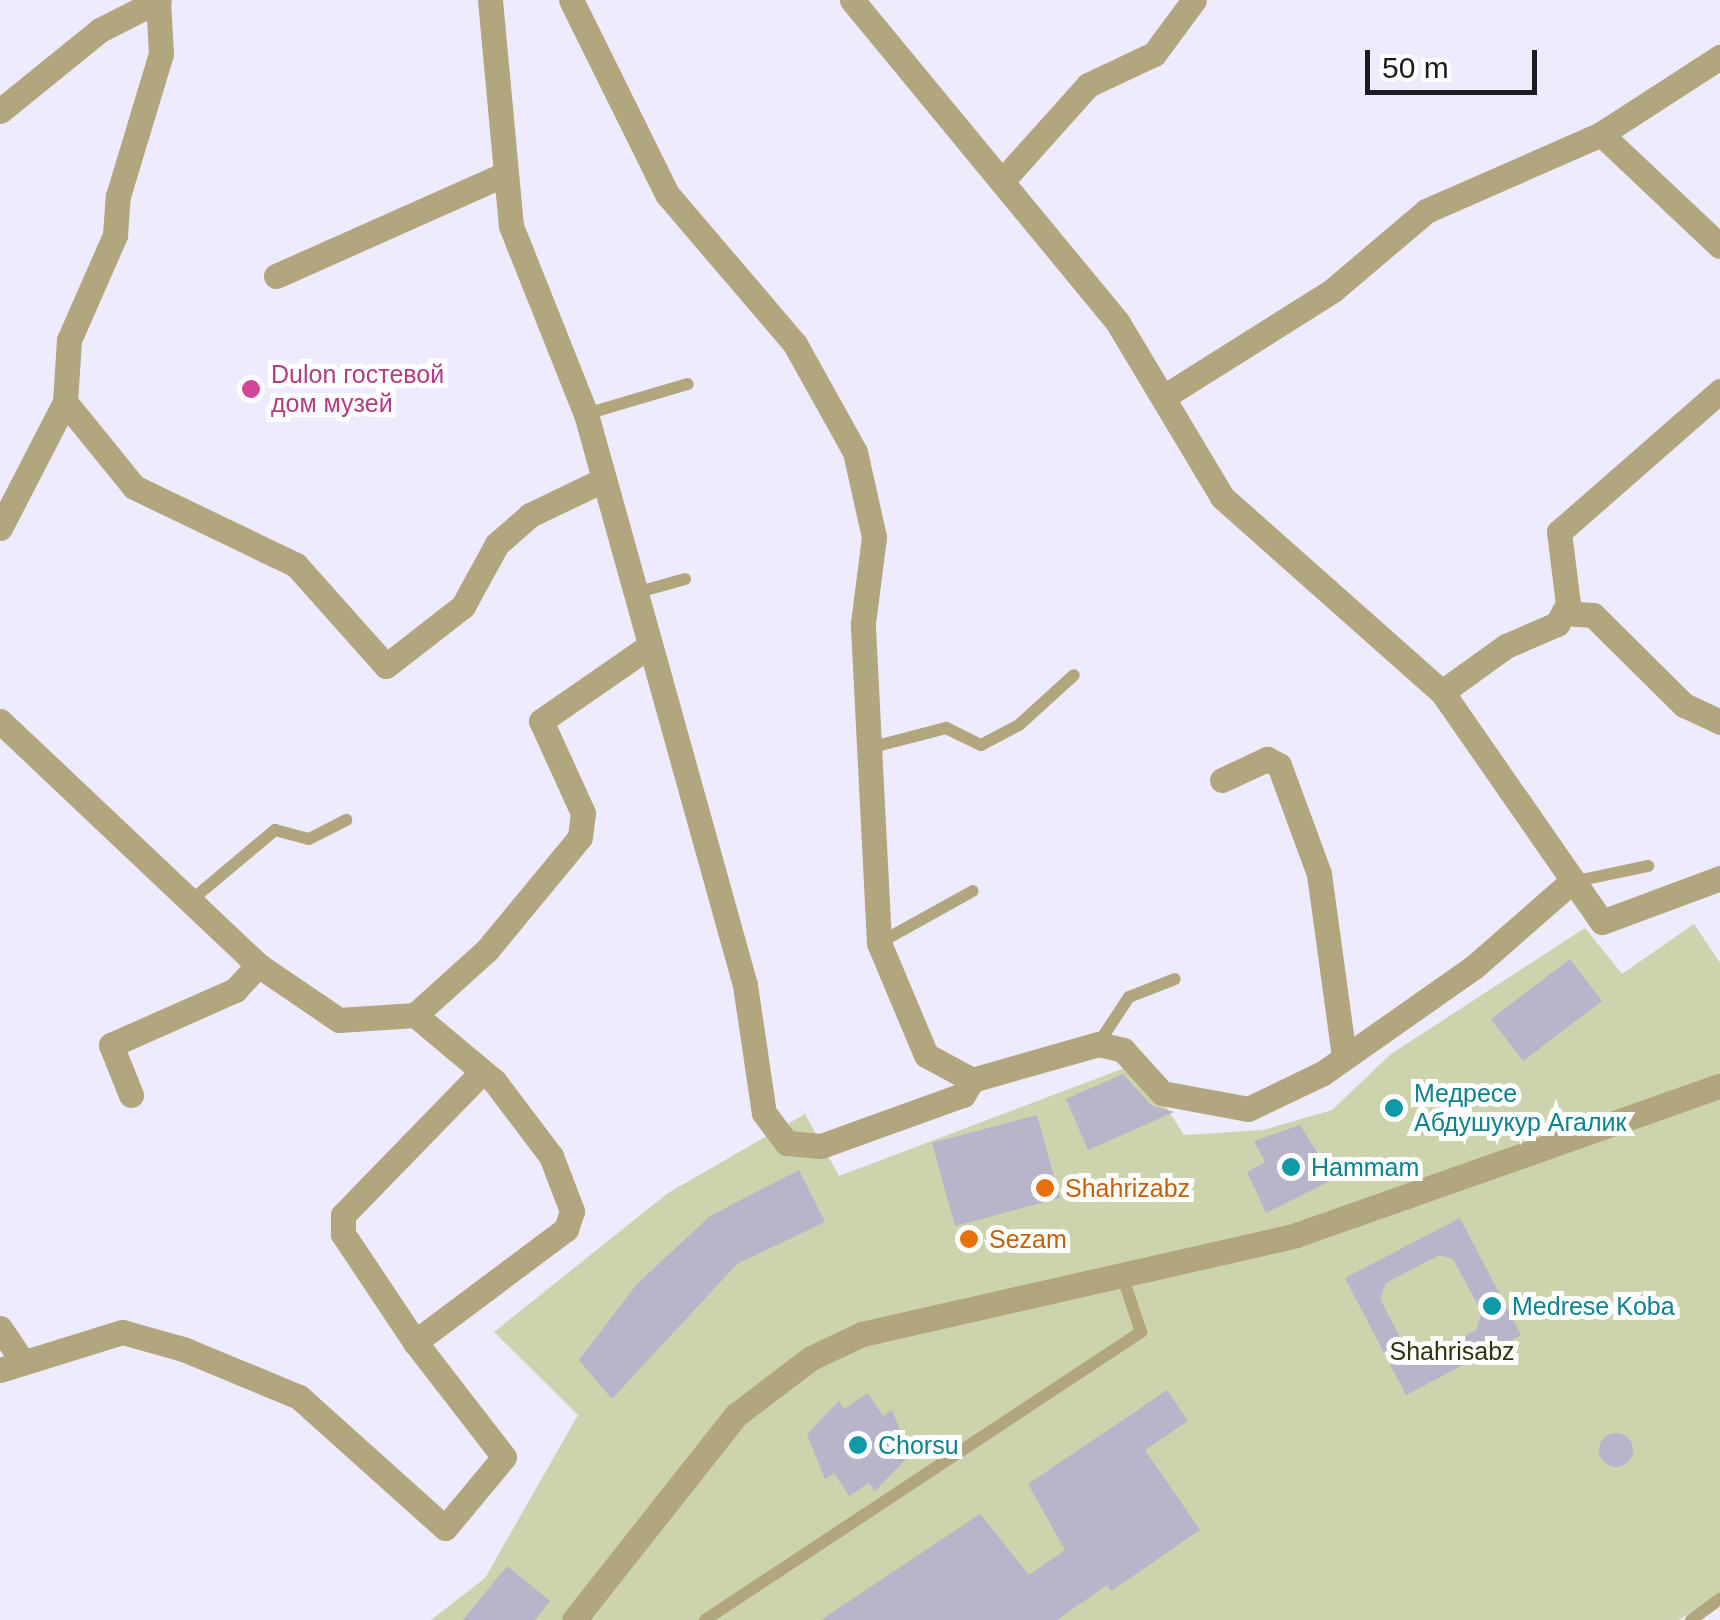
<!DOCTYPE html>
<html>
<head>
<meta charset="utf-8">
<style>
  body { margin:0 }
  #map { position:relative; width:1720px; height:1620px; overflow:hidden; background:#edebfd; font-family:Helvetica,sans-serif }
  div>[style] { position:absolute }
  [style*='--x'] { left:calc(var(--x)*1px); top:calc(var(--y)*1px); width:calc(var(--w)*1px); rotate:calc(var(--a)*1deg) }
  .green>* { inset:0; background:#cdd3ac }
  .building>* { inset:0; background:#b8b5ca }
  .round { border-radius:50% }
  .lane>* { height:12px; margin:-6px; padding:0 6px; transform-origin:6px; border-radius:6px; background:#b1a67e }
  .street>* { height:25px; margin:-12.5px; padding:0 12.5px; transform-origin:12.5px; border-radius:12.5px; background:#b1a67e }
  .dots>* { width:28px; height:28px; translate:-50% -50%; box-sizing:border-box; border:5px solid #fff; border-radius:50% }
  span { translate:-50% -50%; white-space:nowrap; text-align:center; line-height:1.15; -webkit-text-stroke:10px #fff; paint-order:stroke }
  .hotel-label { font-size:25px; color:#b23c85 }
  .left { translate:0 -50%; text-align:left }
  .culture-label { font-size:25px; color:#0d838f }
  .food-label { font-size:25px; color:#c56008 }
  .park-label { font-size:25px; color:#30340e }
  .scale { position:absolute; left:1365px; top:50px; width:172px; height:45px; box-sizing:border-box; border:5px solid #1c1b23; border-top:0; padding-left:12px; font-size:30px; line-height:35px; white-space:nowrap; color:#1c1b23; -webkit-text-stroke:8px #fff; paint-order:stroke }
</style>
</head>
<body>
<div id="map">
  <div class="green">
    <div style="clip-path:polygon(1694px 924px,1720px 963px,1720px 1593px,1679px 1620px,431px 1620px,485px 1578px,578px 1415px,494px 1332px,668px 1193px,805px 1114px,839px 1176px,1138px 1063px,1184px 1135px,1263px 1130px,1332px 1110px,1391px 1054px,1585px 928px,1622px 974px)"></div>
  </div>
  <div class="building">
    <div style="clip-path:polygon(1570px 959px,1602px 1001px,1523px 1061px,1491px 1019px)"></div>
    <div style="clip-path:polygon(1123px 1074px,1151px 1105px,1174px 1112px,1088px 1150px,1066px 1099px)"></div>
    <div style="clip-path:polygon(1037px 1115px,1060px 1198px,955px 1226px,932px 1143px)"></div>
    <div style="clip-path:polygon(1300px 1125px,1334px 1179px,1266px 1213px,1247px 1172px,1265px 1162px,1254px 1141px)"></div>
    <div style="clip-path:polygon(799px 1170px,825px 1222px,737px 1264px,612px 1399px,579px 1360px,637px 1284px,710px 1216px)"></div>
    <div style="clip-path:polygon(evenodd,1460px 1218px,1521px 1335px,1406px 1395px,1345px 1278px,1460px 1218px,1439px 1255px,1453px 1259px,1482px 1313px,1476px 1330px,1424px 1357px,1409px 1354px,1380px 1299px,1386px 1283px,1439px 1255px)"></div>
    <div style="clip-path:polygon(1167px 1390px,1188px 1421px,1145px 1450px,1200px 1530px,1111px 1591px,1107px 1585px,1057px 1620px,821px 1620px,980px 1514px,1029px 1575px,1065px 1550px,1028px 1484px)"></div>
    <div style="clip-path:polygon(868px 1393px,883px 1416px,892px 1410px,910px 1455px,875px 1491px,869px 1483px,849px 1496px,834px 1473px,825px 1479px,807px 1434px,839px 1401px,844px 1409px)"></div>
    <div class="round" style="left:1599px;top:1433px;width:34px;height:34px"></div>
    <div style="clip-path:polygon(507px 1566px,550px 1601px,535px 1620px,463px 1620px)"></div>
  </div>
  <div class="lane">
    <div style="--x:586;--y:414;--w:106;--a:-16.4"></div>
    <div style="--x:635;--y:593;--w:52;--a:-15.6"></div>
    <div style="--x:869;--y:748;--w:80;--a:-14.6"></div>
    <div style="--x:946;--y:728;--w:39;--a:26"></div>
    <div style="--x:981;--y:745;--w:43;--a:-27.8"></div>
    <div style="--x:1019;--y:725;--w:74;--a:-42.3"></div>
    <div style="--x:1572;--y:882;--w:78;--a:-11.9"></div>
    <div style="--x:188;--y:903;--w:114;--a:-40"></div>
    <div style="--x:275;--y:830;--w:35;--a:15"></div>
    <div style="--x:309;--y:839;--w:42;--a:-27.2"></div>
    <div style="--x:879;--y:943;--w:107;--a:-29"></div>
    <div style="--x:1098;--y:1044;--w:56;--a:-56.6"></div>
    <div style="--x:1129;--y:997;--w:49;--a:-21.4"></div>
    <div style="--x:705;--y:1620;--w:523;--a:-33.45"></div>
    <div style="--x:1141;--y:1332;--w:60;--a:-108.4"></div>
    <div style="--x:1691;--y:1620;--w:36;--a:-36"></div>
  </div>
  <div class="street">
    <div style="--x:490;--y:0;--w:227;--a:84.7"></div>
    <div style="--x:511;--y:226;--w:202;--a:68.3"></div>
    <div style="--x:586;--y:414;--w:593;--a:74.44"></div>
    <div style="--x:745;--y:985;--w:129;--a:81.6"></div>
    <div style="--x:764;--y:1113;--w:38;--a:53"></div>
    <div style="--x:787;--y:1143;--w:34;--a:5"></div>
    <div style="--x:821;--y:1146;--w:151;--a:-19.8"></div>
    <div style="--x:963;--y:1095;--w:17;--a:-59"></div>
    <div style="--x:972;--y:1080;--w:52;--a:-151.5"></div>
    <div style="--x:926;--y:1055;--w:121;--a:-112.8"></div>
    <div style="--x:879;--y:943;--w:320;--a:-92.9"></div>
    <div style="--x:863;--y:623;--w:87;--a:-82.7"></div>
    <div style="--x:874;--y:537;--w:87;--a:-102.6"></div>
    <div style="--x:855;--y:452;--w:124;--a:-119.1"></div>
    <div style="--x:795;--y:344;--w:197;--a:-130.5"></div>
    <div style="--x:667;--y:194;--w:216;--a:-116.3"></div>
    <div style="--x:852;--y:0;--w:418;--a:50.5"></div>
    <div style="--x:1118;--y:323;--w:203;--a:59.1"></div>
    <div style="--x:1222;--y:497;--w:294;--a:41.6"></div>
    <div style="--x:1442;--y:692;--w:280;--a:55.2"></div>
    <div style="--x:1602;--y:922;--w:126;--a:-20.4"></div>
    <div style="--x:0;--y:111;--w:129;--a:-39"></div>
    <div style="--x:100;--y:30;--w:66;--a:-27"></div>
    <div style="--x:1601;--y:134;--w:163;--a:43.3"></div>
    <div style="--x:1002;--y:181;--w:129;--a:-48.1"></div>
    <div style="--x:1088;--y:85;--w:73;--a:-25.2"></div>
    <div style="--x:1154;--y:54;--w:67;--a:-53.5"></div>
    <div style="--x:276;--y:276;--w:248;--a:-24"></div>
    <div style="--x:1165;--y:396;--w:199;--a:-32.2"></div>
    <div style="--x:1333;--y:290;--w:122;--a:-40.3"></div>
    <div style="--x:1426;--y:211;--w:191;--a:-23.7"></div>
    <div style="--x:1601;--y:134;--w:142;--a:-32.9"></div>
    <div style="--x:65;--y:402;--w:109;--a:50.9"></div>
    <div style="--x:134;--y:487;--w:180;--a:25.7"></div>
    <div style="--x:296;--y:565;--w:135;--a:48.3"></div>
    <div style="--x:386;--y:666;--w:98;--a:-37.9"></div>
    <div style="--x:463;--y:606;--w:71;--a:-61.3"></div>
    <div style="--x:497;--y:544;--w:44;--a:-41.3"></div>
    <div style="--x:530;--y:515;--w:79;--a:-25.6"></div>
    <div style="--x:0;--y:528;--w:142;--a:-62.7"></div>
    <div style="--x:65;--y:402;--w:62;--a:-86.3"></div>
    <div style="--x:69;--y:340;--w:115;--a:-66.3"></div>
    <div style="--x:115;--y:235;--w:39;--a:-86"></div>
    <div style="--x:118;--y:196;--w:148;--a:-73.2"></div>
    <div style="--x:161;--y:54;--w:53;--a:-93.2"></div>
    <div style="--x:1563;--y:613;--w:30;--a:4"></div>
    <div style="--x:1593;--y:615;--w:128;--a:44.7"></div>
    <div style="--x:1684;--y:705;--w:40;--a:25"></div>
    <div style="--x:1442;--y:692;--w:79;--a:-35.7"></div>
    <div style="--x:1506;--y:646;--w:56;--a:-23.3"></div>
    <div style="--x:1557;--y:624;--w:23;--a:-61"></div>
    <div style="--x:1568;--y:604;--w:73;--a:-97.1"></div>
    <div style="--x:1559;--y:532;--w:214;--a:-41.2"></div>
    <div style="--x:0;--y:721;--w:355;--a:43.4"></div>
    <div style="--x:258;--y:965;--w:98;--a:34.2"></div>
    <div style="--x:339;--y:1020;--w:76;--a:-3.8"></div>
    <div style="--x:415;--y:1015;--w:104;--a:39.9"></div>
    <div style="--x:495;--y:1082;--w:93;--a:52.9"></div>
    <div style="--x:551;--y:1156;--w:59;--a:69.1"></div>
    <div style="--x:572;--y:1211;--w:19;--a:108"></div>
    <div style="--x:566;--y:1229;--w:189;--a:143.2"></div>
    <div style="--x:415;--y:1342;--w:145;--a:52.3"></div>
    <div style="--x:504;--y:1457;--w:92;--a:129.7"></div>
    <div style="--x:445;--y:1528;--w:196;--a:-138.1"></div>
    <div style="--x:299;--y:1397;--w:126;--a:-157.5"></div>
    <div style="--x:183;--y:1349;--w:63;--a:-164.4"></div>
    <div style="--x:122;--y:1332;--w:128;--a:162.7"></div>
    <div style="--x:1222;--y:780;--w:50;--a:-25"></div>
    <div style="--x:1267;--y:759;--w:13;--a:27"></div>
    <div style="--x:1279;--y:765;--w:116;--a:69.8"></div>
    <div style="--x:1319;--y:874;--w:185;--a:82.2"></div>
    <div style="--x:415;--y:1015;--w:97;--a:-42.1"></div>
    <div style="--x:487;--y:950;--w:146;--a:-50.5"></div>
    <div style="--x:580;--y:837;--w:24;--a:-83"></div>
    <div style="--x:583;--y:813;--w:101;--a:-114.5"></div>
    <div style="--x:541;--y:721;--w:126;--a:-34.7"></div>
    <div style="--x:972;--y:1080;--w:131;--a:-15.9"></div>
    <div style="--x:1098;--y:1044;--w:26;--a:13"></div>
    <div style="--x:1123;--y:1050;--w:58;--a:47.8"></div>
    <div style="--x:1162;--y:1093;--w:87;--a:10.5"></div>
    <div style="--x:1248;--y:1109;--w:83;--a:-25.6"></div>
    <div style="--x:1323;--y:1073;--w:184;--a:-35.1"></div>
    <div style="--x:1474;--y:967;--w:129;--a:-41.2"></div>
    <div style="--x:131;--y:1095;--w:54;--a:-111.8"></div>
    <div style="--x:111;--y:1045;--w:136;--a:-23.9"></div>
    <div style="--x:235;--y:990;--w:34;--a:-47"></div>
    <div style="--x:0;--y:1328;--w:40;--a:56"></div>
    <div style="--x:415;--y:1342;--w:130;--a:-123.7"></div>
    <div style="--x:343;--y:1234;--w:19;--a:-90"></div>
    <div style="--x:343;--y:1215;--w:199;--a:-45.8"></div>
    <div style="--x:574;--y:1620;--w:261;--a:-51.7"></div>
    <div style="--x:736;--y:1415;--w:94;--a:-37.2"></div>
    <div style="--x:811;--y:1358;--w:56;--a:-25.2"></div>
    <div style="--x:862;--y:1334;--w:445;--a:-12.8"></div>
    <div style="--x:1296;--y:1235;--w:449;--a:-19.4"></div>
  </div>
  <div class="dots">
    <div style="left:251px;top:389px;background:#d1479c"></div>
    <div style="left:1394px;top:1108px;background:#0f9aa8"></div>
    <div style="left:1291px;top:1167px;background:#0f9aa8"></div>
    <div style="left:1045px;top:1188px;background:#e8710a"></div>
    <div style="left:969px;top:1239px;background:#e8710a"></div>
    <div style="left:1492px;top:1306px;background:#0f9aa8"></div>
    <div style="left:858px;top:1445px;background:#0f9aa8"></div>
  </div>
  <div class="hotel-label">
    <span class="left" style="left:271px;top:389px">Dulon гостевой<br>дом музей</span>
  </div>
  <div class="culture-label">
    <span class="left" style="left:1414px;top:1108px">Медресе<br>Абдушукур Агалик</span>
    <span class="left" style="left:1311px;top:1167px">Hammam</span>
    <span class="left" style="left:1512px;top:1306px">Medrese Koba</span>
    <span class="left" style="left:878px;top:1445px">Chorsu</span>
  </div>
  <div class="food-label">
    <span class="left" style="left:1065px;top:1188px">Shahrizabz</span>
    <span class="left" style="left:989px;top:1239px">Sezam</span>
  </div>
  <div class="park-label">
    <span style="left:1452px;top:1351px">Shahrisabz</span>
  </div>
  <div class="scale">50 m</div>
</div>
</body>
</html>
